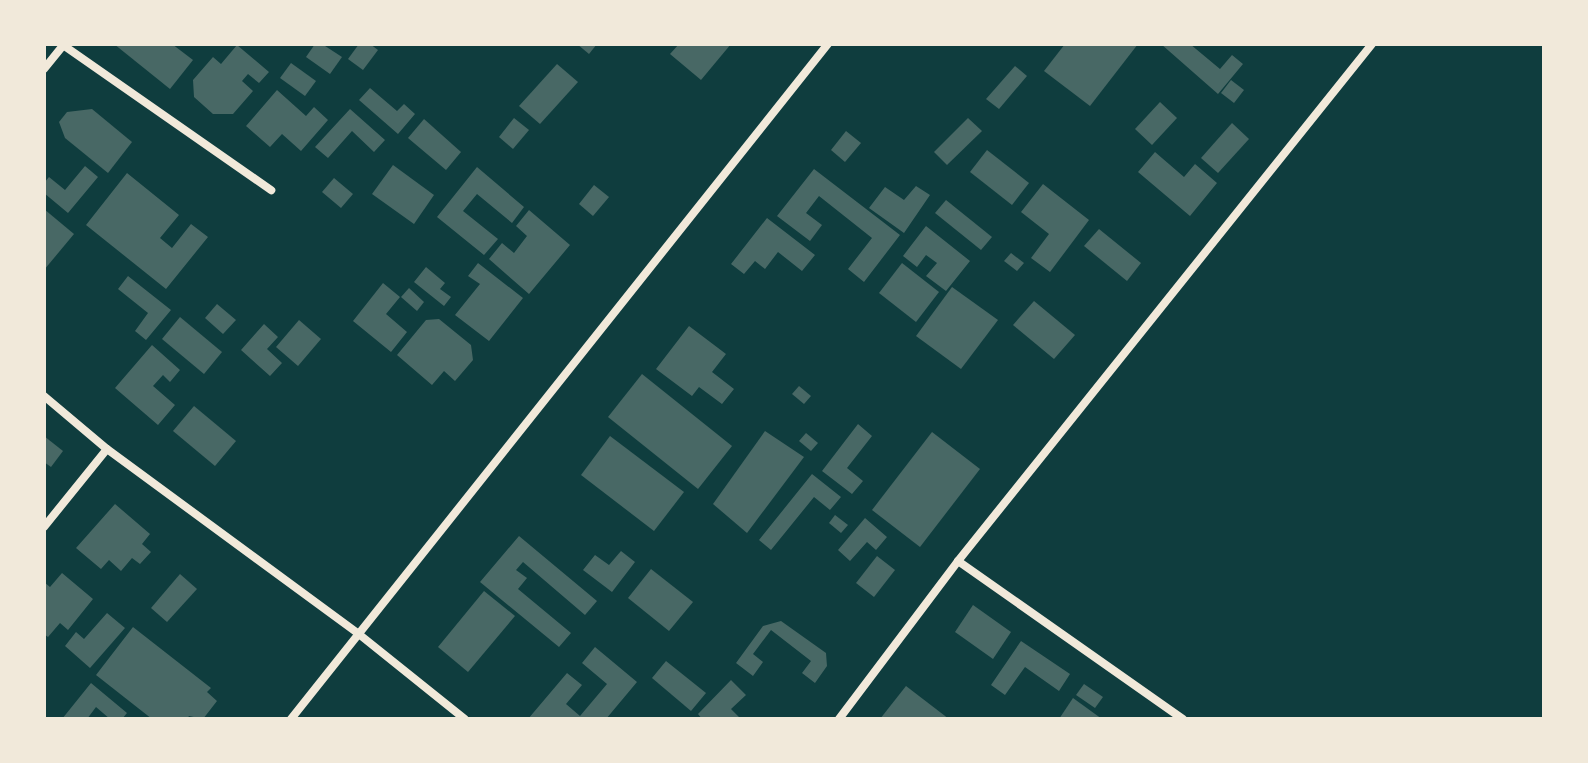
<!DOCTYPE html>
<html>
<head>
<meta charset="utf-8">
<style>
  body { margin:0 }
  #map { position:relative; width:1588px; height:763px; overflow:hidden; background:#0f3d3e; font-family:Ubuntu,sans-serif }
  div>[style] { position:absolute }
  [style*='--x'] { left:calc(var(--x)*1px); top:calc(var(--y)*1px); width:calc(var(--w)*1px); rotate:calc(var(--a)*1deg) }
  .building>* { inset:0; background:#486865 }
  .minor>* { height:8px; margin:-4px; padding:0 4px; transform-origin:4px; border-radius:4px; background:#f1e9da }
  span { translate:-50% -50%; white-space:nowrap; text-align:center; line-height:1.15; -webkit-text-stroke:7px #f1e9da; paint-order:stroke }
  .frame { position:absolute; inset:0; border:46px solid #f1e9da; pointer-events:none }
</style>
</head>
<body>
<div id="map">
  <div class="building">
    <div style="clip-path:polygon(114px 44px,172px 44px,193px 60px,170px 89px)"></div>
    <div style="clip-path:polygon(315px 44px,322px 44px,342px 57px,330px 74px,306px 57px)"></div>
    <div style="clip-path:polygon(359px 44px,370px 44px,378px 50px,363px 70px,348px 59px)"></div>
    <div style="clip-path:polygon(577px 44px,597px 44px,589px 54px)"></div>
    <div style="clip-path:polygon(679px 44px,731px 44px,701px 80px,670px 54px)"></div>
    <div style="clip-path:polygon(1065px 44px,1138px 44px,1090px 106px,1044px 71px)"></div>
    <div style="clip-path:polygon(1161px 44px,1190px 44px,1220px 69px,1232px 55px,1243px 64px,1218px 94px)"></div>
    <div style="clip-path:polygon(237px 45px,269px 72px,259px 83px,248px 74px,242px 81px,253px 91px,233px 114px,213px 114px,194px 97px,193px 80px,213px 57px,221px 64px)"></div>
    <div style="clip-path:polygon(291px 63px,316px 81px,305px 96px,280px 78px)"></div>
    <div style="clip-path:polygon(557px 64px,578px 82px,540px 124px,519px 106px)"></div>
    <div style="clip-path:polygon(1015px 66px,1027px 76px,999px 109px,986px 99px)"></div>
    <div style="clip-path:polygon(1231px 80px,1244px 90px,1234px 103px,1221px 93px)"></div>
    <div style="clip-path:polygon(370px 88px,397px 111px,404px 104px,415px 114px,398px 134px,359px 100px)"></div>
    <div style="clip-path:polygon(277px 90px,306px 116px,314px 107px,328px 120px,301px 151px,282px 134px,270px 147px,246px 126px)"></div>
    <div style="clip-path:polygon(1160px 102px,1177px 118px,1152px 145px,1135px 129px)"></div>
    <div style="clip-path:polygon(92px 109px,132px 142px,108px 173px,65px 138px,59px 122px,67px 112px)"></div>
    <div style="clip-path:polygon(350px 109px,385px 140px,374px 152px,352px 131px,328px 158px,315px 147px)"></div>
    <div style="clip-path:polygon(514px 118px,529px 130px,513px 149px,499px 137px)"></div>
    <div style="clip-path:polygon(968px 118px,982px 131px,947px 165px,934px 152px)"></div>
    <div style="clip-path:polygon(424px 119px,461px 152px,446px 170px,408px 138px)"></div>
    <div style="clip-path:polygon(1232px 123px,1249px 139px,1218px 173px,1201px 158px)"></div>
    <div style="clip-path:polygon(846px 131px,861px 143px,845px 162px,831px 150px)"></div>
    <div style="clip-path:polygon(987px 150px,1029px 183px,1012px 205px,970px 172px)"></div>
    <div style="clip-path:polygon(1155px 152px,1184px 177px,1195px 164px,1217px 183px,1190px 216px,1138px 172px)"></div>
    <div style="clip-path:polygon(393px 165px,434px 195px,414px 224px,372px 194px)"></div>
    <div style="clip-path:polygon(85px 166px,98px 177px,68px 213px,44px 193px,44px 183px,49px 177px,65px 190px)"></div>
    <div style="clip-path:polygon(477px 167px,524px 207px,512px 223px,477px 194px,463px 211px,498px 239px,484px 255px,437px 217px)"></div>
    <div style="clip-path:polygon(814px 169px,900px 235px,864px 282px,848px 269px,872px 238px,819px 196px,806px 213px,822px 225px,810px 241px,777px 216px)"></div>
    <div style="clip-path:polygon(127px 173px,179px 215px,160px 238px,172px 248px,191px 224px,208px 237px,166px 289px,86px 225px)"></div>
    <div style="clip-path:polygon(334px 178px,353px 194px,341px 208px,322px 192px)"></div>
    <div style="clip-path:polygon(1043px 184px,1089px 220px,1050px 272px,1031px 258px,1049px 234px,1021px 212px)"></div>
    <div style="clip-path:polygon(594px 185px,609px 197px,593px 216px,579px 204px)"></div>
    <div style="clip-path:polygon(916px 186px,930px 195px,904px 233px,869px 208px,885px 187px,904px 200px)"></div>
    <div style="clip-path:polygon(946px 200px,992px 237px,981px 250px,935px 213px)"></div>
    <div style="clip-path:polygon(44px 209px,74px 234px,44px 270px)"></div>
    <div style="clip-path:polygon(529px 210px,570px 245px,529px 294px,489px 259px,502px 243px,514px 253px,527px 236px,516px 226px)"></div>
    <div style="clip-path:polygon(767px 218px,815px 255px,802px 271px,778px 252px,765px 269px,755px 261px,744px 274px,731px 264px)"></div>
    <div style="clip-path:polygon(926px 226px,970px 261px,946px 291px,926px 276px,937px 263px,926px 255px,917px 267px,903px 256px)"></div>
    <div style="clip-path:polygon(1099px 229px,1141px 263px,1127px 281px,1084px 246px)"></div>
    <div style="clip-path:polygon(1011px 253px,1024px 263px,1017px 271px,1004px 261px)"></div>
    <div style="clip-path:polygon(478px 263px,523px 298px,489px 341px,455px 315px,480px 284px,468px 276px)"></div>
    <div style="clip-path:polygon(902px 263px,939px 292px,916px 322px,879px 293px)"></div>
    <div style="clip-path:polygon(426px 267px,445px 283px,440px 289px,451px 297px,444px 306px,414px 282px)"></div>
    <div style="clip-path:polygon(128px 276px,171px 310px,146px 340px,135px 331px,148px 313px,118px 289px)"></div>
    <div style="clip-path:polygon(383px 283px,400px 297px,386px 314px,407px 332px,391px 352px,353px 321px)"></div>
    <div style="clip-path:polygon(952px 287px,998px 320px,961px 369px,916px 336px)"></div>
    <div style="clip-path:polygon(409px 288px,424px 302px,417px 311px,401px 297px)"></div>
    <div style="clip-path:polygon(1034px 301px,1075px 335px,1054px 359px,1013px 325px)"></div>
    <div style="clip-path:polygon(217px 304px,236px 320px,223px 334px,205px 318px)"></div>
    <div style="clip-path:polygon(180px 317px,222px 352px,204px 374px,162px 339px)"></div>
    <div style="clip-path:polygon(439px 319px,471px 345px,473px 360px,455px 381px,444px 371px,432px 385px,397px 355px,426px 320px)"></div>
    <div style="clip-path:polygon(299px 320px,321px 339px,298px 366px,276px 347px)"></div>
    <div style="clip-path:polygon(264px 324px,278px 337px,267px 349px,282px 363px,270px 376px,241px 350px)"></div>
    <div style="clip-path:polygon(689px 326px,726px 354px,712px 372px,734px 389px,722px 404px,699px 387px,692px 396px,656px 369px)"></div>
    <div style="clip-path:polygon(152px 345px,180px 370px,170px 382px,163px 375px,153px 386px,175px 405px,158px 425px,115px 388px)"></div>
    <div style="clip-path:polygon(642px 374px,732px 446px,698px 489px,608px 417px)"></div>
    <div style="clip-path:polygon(799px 386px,811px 396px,804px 404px,792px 394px)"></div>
    <div style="clip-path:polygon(194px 406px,236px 441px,215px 466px,173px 431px)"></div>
    <div style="clip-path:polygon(858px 424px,872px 436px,847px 468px,863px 481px,852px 494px,822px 471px)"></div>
    <div style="clip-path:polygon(765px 431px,804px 457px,747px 533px,713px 504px)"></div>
    <div style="clip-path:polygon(932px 432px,980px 469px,920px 547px,872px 510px)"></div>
    <div style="clip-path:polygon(806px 433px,818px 443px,811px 451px,799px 441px)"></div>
    <div style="clip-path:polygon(44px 436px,63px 451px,51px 467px,44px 462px)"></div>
    <div style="clip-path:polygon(610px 436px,684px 492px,654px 531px,581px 475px)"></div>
    <div style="clip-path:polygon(812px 474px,841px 497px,830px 510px,814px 497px,771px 550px,759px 540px)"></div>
    <div style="clip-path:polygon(115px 504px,150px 534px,142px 544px,151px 552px,140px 564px,132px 558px,121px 571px,109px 560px,101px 569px,76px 548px)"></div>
    <div style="clip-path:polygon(835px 515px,848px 525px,841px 533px,829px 523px)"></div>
    <div style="clip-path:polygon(865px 518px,887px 537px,876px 550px,867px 542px,850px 561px,838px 550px)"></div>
    <div style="clip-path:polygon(519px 536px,597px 601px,585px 615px,523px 562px,516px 570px,527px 578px,518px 589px,571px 633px,559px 647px,480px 582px)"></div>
    <div style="clip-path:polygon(621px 551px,635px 562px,612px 592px,583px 570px,595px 555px,609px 565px)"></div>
    <div style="clip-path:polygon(877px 556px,895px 570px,874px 597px,856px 583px)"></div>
    <div style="clip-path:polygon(651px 569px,693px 602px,669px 631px,628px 598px)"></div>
    <div style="clip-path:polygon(62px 573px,93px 599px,68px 630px,60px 623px,48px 637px,44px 634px,44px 582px,50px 587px)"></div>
    <div style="clip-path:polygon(180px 574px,197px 589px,167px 622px,151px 608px)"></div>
    <div style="clip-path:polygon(484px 591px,515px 616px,468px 672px,438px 647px)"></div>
    <div style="clip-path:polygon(973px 605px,1011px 632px,993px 659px,955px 632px)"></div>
    <div style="clip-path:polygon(107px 613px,125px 628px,90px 668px,65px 646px,76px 632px,84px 639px)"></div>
    <div style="clip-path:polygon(781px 621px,826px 653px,827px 666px,815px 683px,802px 673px,811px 661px,771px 630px,753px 654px,763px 662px,753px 676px,736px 663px,763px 626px)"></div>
    <div style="clip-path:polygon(133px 627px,211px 688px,207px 692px,217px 701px,203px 719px,189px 716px,187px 719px,152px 719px,96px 675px)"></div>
    <div style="clip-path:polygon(1021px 641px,1070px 674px,1059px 691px,1025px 667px,1005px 695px,991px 685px)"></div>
    <div style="clip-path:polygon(595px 647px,637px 682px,606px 719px,528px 719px,567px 673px,582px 685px,566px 704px,580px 716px,607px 684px,582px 663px)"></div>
    <div style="clip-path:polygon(666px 661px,706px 693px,691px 711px,652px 678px)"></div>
    <div style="clip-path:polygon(731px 680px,746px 695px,731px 709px,741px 719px,702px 719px,698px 714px)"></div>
    <div style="clip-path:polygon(91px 683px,127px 713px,122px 719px,110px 719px,96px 707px,87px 719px,62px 719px)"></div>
    <div style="clip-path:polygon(1084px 684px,1103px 697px,1095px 708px,1076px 695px)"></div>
    <div style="clip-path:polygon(906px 686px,949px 719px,880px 719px)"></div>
    <div style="clip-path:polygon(1073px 698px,1102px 719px,1059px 719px)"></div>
  </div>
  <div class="minor">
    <div style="--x:63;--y:45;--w:254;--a:34.9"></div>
    <div style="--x:44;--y:69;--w:32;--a:-51"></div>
    <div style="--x:44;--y:396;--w:82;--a:40.1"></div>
    <div style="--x:107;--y:449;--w:314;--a:36.3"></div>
    <div style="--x:360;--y:635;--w:134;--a:38.7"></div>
    <div style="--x:44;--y:527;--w:100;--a:-51.1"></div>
    <div style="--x:958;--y:561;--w:275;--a:35.1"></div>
    <div style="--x:291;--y:719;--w:863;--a:-51.5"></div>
    <div style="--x:839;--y:719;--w:198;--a:-53"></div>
    <div style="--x:958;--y:561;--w:662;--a:-51.31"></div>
  </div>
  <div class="frame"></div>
</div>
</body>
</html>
